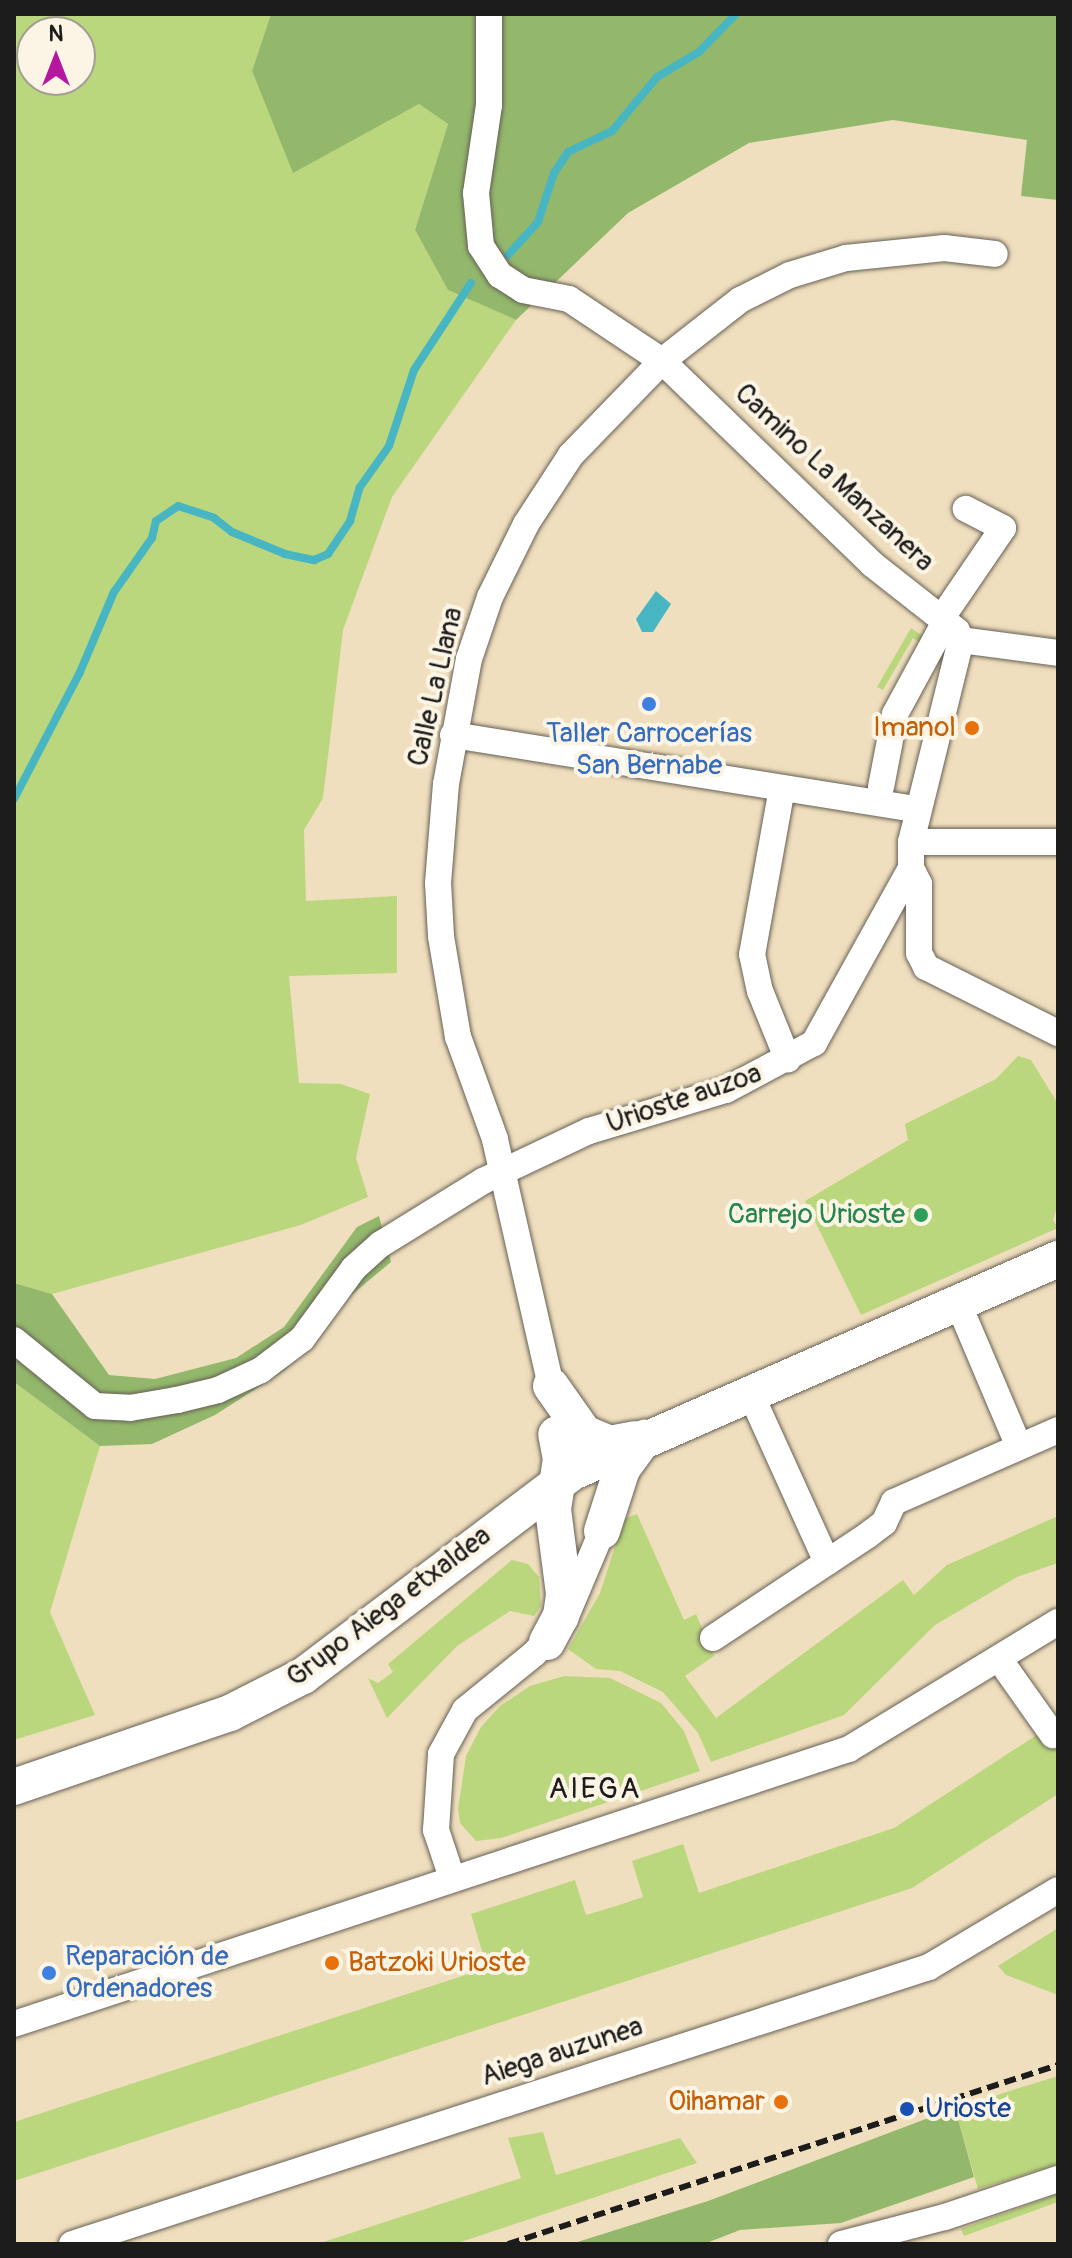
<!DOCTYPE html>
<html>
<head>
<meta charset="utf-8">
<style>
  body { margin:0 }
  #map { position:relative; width:1072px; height:2258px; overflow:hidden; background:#f0dfbe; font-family:Pangolin,sans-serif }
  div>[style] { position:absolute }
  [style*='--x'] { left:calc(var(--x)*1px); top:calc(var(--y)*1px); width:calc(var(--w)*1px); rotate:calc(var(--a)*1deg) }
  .green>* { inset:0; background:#bad77d }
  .forest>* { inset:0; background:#93b86c }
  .water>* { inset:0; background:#48b6c2 }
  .stream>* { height:8px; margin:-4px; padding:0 4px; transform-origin:4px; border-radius:4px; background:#48b6c2 }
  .roads { filter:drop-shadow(0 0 2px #666055) drop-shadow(0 0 2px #666055) }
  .street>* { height:26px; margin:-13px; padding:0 13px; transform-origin:13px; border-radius:13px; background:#fff }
  .secondary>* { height:36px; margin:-18px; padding:0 18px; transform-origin:18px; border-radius:18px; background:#fff }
  .rail>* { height:6px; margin-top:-3px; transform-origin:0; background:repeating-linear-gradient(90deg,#1c1c1c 0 12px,transparent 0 18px) }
  .dots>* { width:22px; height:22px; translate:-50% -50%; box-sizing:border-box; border:4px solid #fcf5e5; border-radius:50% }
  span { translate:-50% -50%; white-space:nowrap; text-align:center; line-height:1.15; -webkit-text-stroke:8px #fcf5e5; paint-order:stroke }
  .street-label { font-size:28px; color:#1c1c1c }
  .food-label { font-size:28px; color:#c56008 }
  .right { translate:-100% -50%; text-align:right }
  .left { translate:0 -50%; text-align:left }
  .shop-label { font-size:28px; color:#366cbe }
  .leisure-label { font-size:28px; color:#27864d }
  .transit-label { font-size:28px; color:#164399 }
  .neighbourhood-label { font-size:30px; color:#1c1c1c; letter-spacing:2px }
  .frame { position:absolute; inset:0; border:16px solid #1c1c1c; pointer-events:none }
  .north { position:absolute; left:16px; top:16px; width:80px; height:80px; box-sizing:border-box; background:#fcf5e5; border:2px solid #a29e95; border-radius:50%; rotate:0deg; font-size:22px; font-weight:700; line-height:32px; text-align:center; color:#1c1c1c }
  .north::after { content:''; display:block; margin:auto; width:28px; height:36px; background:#b5179e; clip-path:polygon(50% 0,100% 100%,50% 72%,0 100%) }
</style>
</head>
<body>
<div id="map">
  <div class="green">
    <div style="clip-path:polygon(evenodd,14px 14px,271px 14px,252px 71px,293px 172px,419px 104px,448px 124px,415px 230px,448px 290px,516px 320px,392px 497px,343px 630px,323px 798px,304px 830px,306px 901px,397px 896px,397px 973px,289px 976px,299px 1083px,341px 1084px,370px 1094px,356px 1158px,368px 1197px,301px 1225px,52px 1294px,14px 1283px,14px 14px,32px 32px,80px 32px,80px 80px,32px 80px,32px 32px)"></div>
    <div style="clip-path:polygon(911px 628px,927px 639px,924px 646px,913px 638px,883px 690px,877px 687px)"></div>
    <div style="clip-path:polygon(1018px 1056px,1031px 1060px,1058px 1104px,1058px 1204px,1053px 1220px,1058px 1228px,861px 1315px,805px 1201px,908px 1140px,905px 1124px,996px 1079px)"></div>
    <div style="clip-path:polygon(14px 1382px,100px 1446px,50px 1612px,95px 1715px,14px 1740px)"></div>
    <div style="clip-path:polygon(637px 1514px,684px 1620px,696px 1614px,714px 1656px,685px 1676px,716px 1718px,903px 1580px,914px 1595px,947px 1565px,1058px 1516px,1058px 1563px,1017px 1577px,935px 1625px,844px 1715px,711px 1762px,698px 1733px,663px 1692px,620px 1671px,596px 1669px,568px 1649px,600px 1593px,624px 1519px)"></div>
    <div style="clip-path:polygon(512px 1560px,528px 1564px,539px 1577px,541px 1606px,534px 1616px,510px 1611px,457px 1646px,387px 1718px,368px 1678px,378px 1683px,393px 1672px,388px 1664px)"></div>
    <div style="clip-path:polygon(564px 1676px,610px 1678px,661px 1703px,684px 1731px,700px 1771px,501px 1838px,476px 1841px,460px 1823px,458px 1809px,466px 1756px,481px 1727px,500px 1706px,530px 1686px)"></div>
    <div style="clip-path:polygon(1058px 1721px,1058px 1794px,912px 1888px,14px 2181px,14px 2122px,487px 1968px,471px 1914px,575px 1880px,586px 1915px,616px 1906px,643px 1897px,632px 1861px,683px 1844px,699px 1893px,894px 1828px)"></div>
    <div style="clip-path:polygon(1058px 1928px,1058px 1995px,1006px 1975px,998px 1966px)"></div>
    <div style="clip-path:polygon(1058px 2076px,1058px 2164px,978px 2189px,955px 2108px)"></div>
    <div style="clip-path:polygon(543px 2132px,556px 2175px,680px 2138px,697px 2163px,455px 2244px,317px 2244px,521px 2178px,508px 2138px)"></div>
    <div style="clip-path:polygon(1058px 2194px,1058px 2202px,964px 2236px,961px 2229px)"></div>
  </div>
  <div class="forest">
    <div style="clip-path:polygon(271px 14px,1058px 14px,1058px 200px,1021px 196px,1027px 140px,893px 120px,749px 143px,628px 213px,516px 320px,448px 290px,415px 230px,448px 124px,419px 104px,293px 173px,252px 71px)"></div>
    <div style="clip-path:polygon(379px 1216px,391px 1262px,343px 1302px,285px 1370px,215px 1415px,152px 1444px,100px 1446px,14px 1382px,14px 1283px,52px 1294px,109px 1375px,155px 1379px,236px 1358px,284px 1327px,357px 1227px)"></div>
    <div style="clip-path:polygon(955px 2108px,974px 2177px,841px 2223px,740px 2230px,704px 2244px,571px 2244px,708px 2201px)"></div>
  </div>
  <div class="water">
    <div style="clip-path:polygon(656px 591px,671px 604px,653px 632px,642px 632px,636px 619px)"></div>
  </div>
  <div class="stream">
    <div style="--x:508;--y:255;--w:45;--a:-47.7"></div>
    <div style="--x:538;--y:222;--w:52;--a:-71.9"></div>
    <div style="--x:554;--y:173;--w:25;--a:-56"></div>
    <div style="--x:568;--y:152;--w:49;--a:-25.5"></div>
    <div style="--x:612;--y:131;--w:70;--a:-50.2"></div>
    <div style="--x:657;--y:77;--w:49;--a:-30.8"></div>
    <div style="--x:699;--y:52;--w:53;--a:-45.8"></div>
    <div style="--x:14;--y:799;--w:143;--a:-62.5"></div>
    <div style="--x:80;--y:672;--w:87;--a:-67"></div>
    <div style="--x:114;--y:592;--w:66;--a:-54.9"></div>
    <div style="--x:152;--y:538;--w:17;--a:-77"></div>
    <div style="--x:156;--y:521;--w:27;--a:-34"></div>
    <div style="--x:178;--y:506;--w:38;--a:18"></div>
    <div style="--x:214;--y:518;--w:23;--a:38"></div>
    <div style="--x:232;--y:532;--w:57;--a:22.5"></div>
    <div style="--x:285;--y:554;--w:30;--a:12"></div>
    <div style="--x:314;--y:560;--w:15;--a:-23"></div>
    <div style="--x:328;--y:554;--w:40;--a:-56"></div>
    <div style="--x:350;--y:521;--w:35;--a:-74"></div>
    <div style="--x:360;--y:487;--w:50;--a:-54.7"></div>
    <div style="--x:389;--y:446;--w:80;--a:-71.8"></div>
    <div style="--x:414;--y:370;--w:104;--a:-56.8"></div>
  </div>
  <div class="roads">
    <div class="street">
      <div style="--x:489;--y:14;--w:91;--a:90"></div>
      <div style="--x:489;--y:105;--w:89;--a:98.4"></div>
      <div style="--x:476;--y:193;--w:53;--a:84.6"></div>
      <div style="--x:481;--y:246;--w:35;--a:57"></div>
      <div style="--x:500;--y:275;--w:27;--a:33"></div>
      <div style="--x:523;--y:290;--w:47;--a:11.1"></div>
      <div style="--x:569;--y:299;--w:112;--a:33.7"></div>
      <div style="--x:662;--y:361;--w:292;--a:44"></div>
      <div style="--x:872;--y:564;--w:108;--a:38.2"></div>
      <div style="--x:957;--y:631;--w:10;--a:66"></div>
      <div style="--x:941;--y:619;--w:110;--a:-55.7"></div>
      <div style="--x:1003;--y:528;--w:42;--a:-152.8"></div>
      <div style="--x:961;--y:640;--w:208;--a:103.9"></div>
      <div style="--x:911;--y:842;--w:26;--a:90"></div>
      <div style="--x:911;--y:868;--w:18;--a:63"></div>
      <div style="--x:919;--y:884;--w:69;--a:90"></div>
      <div style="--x:919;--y:953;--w:16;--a:63"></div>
      <div style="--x:926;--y:967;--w:148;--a:26.6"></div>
      <div style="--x:961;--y:640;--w:98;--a:7.6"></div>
      <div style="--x:453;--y:735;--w:470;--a:9.1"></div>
      <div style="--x:881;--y:787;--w:74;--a:-79.1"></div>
      <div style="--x:895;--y:714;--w:105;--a:-61.5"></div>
      <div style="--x:782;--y:788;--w:169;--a:100.2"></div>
      <div style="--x:752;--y:954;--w:38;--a:78"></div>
      <div style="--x:760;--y:991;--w:74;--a:67.9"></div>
      <div style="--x:911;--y:842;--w:147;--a:0"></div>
      <div style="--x:958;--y:1303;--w:156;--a:67"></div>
      <div style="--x:14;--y:1340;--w:104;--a:39.2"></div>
      <div style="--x:95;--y:1406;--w:35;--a:3"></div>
      <div style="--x:130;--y:1408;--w:48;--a:-9.7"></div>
      <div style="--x:177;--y:1400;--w:42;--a:-13.7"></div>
      <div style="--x:218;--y:1390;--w:47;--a:-24.9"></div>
      <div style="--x:261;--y:1370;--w:51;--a:-37.1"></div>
      <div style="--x:302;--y:1339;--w:88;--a:-53.8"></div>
      <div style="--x:354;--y:1268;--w:36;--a:-42"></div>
      <div style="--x:381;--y:1244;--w:120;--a:-31.7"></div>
      <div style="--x:483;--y:1181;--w:117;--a:-25.3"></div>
      <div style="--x:589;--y:1131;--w:143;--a:-16.7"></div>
      <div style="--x:726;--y:1090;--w:100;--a:-28.1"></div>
      <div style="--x:814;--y:1043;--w:200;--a:-61"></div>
      <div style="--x:551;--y:1386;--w:253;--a:-102.8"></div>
      <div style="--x:495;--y:1139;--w:109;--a:-109.9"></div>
      <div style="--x:458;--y:1037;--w:102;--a:-99.6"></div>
      <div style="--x:441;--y:936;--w:53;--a:-93.2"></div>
      <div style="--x:438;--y:883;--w:99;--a:-85.4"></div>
      <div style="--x:446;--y:784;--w:127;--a:-79.6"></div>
      <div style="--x:469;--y:659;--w:65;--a:-71.3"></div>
      <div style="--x:490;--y:597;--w:81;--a:-63.7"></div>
      <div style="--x:526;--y:524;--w:82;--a:-56.9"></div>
      <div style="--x:571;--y:455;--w:131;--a:-45.9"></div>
      <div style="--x:662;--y:361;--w:99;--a:-38"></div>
      <div style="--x:740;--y:300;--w:56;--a:-26.6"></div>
      <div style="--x:790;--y:275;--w:59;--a:-16.9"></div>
      <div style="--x:846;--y:258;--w:99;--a:-5.8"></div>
      <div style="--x:944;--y:248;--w:51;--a:6.7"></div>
      <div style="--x:758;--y:1410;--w:167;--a:65.6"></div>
      <div style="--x:713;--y:1638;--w:186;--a:-33.6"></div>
      <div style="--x:868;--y:1535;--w:20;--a:-37"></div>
      <div style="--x:884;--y:1523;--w:23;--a:-65"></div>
      <div style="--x:894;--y:1502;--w:179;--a:-23.7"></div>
      <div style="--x:1007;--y:1670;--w:80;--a:54.7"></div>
      <div style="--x:452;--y:1878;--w:51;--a:-108.4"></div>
      <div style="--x:436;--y:1830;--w:76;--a:-86.2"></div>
      <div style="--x:441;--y:1754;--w:50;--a:-61.4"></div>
      <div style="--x:465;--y:1710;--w:89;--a:-39.1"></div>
      <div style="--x:534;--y:1654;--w:45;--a:-47.7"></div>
      <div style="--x:564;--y:1621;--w:98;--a:-67.1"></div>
      <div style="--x:14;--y:2024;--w:879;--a:-18.23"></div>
      <div style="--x:849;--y:1749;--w:245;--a:-31.3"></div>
      <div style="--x:72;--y:2244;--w:901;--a:-17.91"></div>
      <div style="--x:929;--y:1967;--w:150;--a:-30.8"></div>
      <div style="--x:841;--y:2244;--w:107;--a:-14.6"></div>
      <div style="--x:945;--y:2217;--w:119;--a:-18.6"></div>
    </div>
    <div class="secondary">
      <div style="--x:551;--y:1386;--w:57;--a:54.9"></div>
      <div style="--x:584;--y:1433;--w:28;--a:23"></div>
      <div style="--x:610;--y:1444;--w:25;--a:-11"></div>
      <div style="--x:602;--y:1531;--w:65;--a:-72.1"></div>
      <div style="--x:622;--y:1469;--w:39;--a:-54"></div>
      <div style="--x:547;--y:1642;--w:30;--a:-62"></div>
      <div style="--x:561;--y:1616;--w:22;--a:-82"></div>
      <div style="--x:564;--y:1594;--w:86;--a:-97.4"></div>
      <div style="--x:553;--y:1509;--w:51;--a:-80.9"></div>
      <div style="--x:561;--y:1459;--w:25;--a:-101"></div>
      <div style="--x:14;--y:1787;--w:228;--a:-18.9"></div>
      <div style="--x:230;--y:1713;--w:82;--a:-26.9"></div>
      <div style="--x:303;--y:1676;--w:338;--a:-37.1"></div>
      <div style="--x:573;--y:1472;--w:530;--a:-23.71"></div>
    </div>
  </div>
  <div class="rail">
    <div style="--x:508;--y:2244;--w:578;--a:-18.03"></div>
  </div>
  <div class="dots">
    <div style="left:649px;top:704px;background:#3f7fe0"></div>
    <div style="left:972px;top:728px;background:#e8710a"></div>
    <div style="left:921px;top:1215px;background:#2e9e5b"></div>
    <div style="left:332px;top:1963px;background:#e8710a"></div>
    <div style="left:49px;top:1973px;background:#3f7fe0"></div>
    <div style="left:781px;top:2102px;background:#e8710a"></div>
    <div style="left:907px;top:2109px;background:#1a4fb4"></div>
  </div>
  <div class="street-label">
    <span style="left:834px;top:478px;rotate:43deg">Camino La Manzanera</span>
    <span style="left:436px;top:687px;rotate:-77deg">Calle La Llana</span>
    <span style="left:684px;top:1099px;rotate:-19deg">Urioste auzoa</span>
    <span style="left:389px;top:1607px;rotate:-37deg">Grupo Aiega etxaldea</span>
    <span style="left:562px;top:2052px;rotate:-18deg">Aiega auzunea</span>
  </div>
  <div class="food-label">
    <span class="right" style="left:956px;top:728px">Imanol</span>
    <span class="left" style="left:348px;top:1963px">Batzoki Urioste</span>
    <span class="right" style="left:765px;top:2102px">Oihamar</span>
  </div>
  <div class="shop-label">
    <span style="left:649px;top:750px">Taller Carrocerías<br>San Bernabe</span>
    <span class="left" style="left:65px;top:1973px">Reparación de<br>Ordenadores</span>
  </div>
  <div class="leisure-label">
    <span class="right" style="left:905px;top:1215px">Carrejo Urioste</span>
  </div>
  <div class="transit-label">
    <span class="left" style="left:925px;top:2109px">Urioste</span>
  </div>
  <div class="neighbourhood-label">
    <span style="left:595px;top:1789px">AIEGA</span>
  </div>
  <div class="frame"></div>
  <div class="north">N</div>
</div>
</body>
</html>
